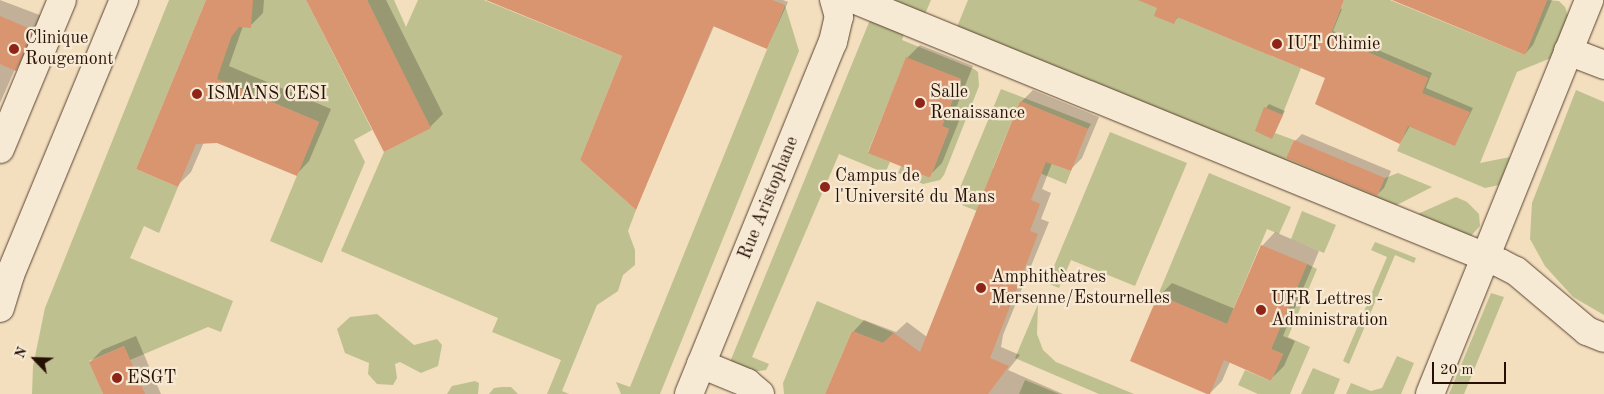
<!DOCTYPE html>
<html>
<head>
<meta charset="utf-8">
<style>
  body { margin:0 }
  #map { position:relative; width:1604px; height:394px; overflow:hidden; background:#f3debe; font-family:"Old Standard TT",serif }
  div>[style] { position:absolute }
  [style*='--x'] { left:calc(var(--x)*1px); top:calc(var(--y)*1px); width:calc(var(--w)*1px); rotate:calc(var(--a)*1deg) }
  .green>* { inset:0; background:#bec08f }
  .shadow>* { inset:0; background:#0003 }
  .building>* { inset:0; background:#d99470 }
  .roads { filter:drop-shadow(0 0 1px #5a4332) drop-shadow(0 0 1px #5a4332) }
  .minor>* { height:28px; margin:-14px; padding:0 14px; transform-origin:14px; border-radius:14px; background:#f7ead5 }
  .dots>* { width:14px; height:14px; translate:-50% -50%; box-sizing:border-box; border:2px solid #f7ead5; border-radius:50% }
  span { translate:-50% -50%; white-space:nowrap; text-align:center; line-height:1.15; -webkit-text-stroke:4.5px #f7ead5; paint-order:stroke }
  .poi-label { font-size:18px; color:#270f04 }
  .left { translate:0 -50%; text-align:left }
  .street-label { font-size:18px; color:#270f04 }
  .north { position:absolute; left:10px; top:334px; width:50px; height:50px; -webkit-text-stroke:4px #f7ead5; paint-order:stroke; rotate:294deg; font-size:14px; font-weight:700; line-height:20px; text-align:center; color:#270f04 }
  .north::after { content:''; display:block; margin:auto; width:18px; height:22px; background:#270f04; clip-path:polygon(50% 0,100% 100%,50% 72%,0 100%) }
  .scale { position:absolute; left:1432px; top:362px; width:74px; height:22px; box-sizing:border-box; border:2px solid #270f04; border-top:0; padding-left:6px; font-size:15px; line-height:18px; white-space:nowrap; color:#270f04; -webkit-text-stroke:4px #f7ead5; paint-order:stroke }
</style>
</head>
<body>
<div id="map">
  <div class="green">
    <div style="clip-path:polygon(169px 0,206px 0,136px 169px,178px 187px,159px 233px,144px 226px,130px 258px,233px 301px,221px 332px,208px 327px,130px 360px,124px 346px,89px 361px,103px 394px,32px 394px,33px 366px,45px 308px)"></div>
    <div style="clip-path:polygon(253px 0,306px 0,372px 130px,354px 140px,365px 162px,322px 263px,270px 241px,319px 122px,241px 89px,213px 88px,231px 37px)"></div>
    <div style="clip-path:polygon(367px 0,394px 0,406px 27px,418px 0,484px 0,622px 56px,580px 160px,636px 210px,628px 231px,635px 250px,635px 265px,623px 275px,618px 291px,597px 305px,562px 391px,569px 394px,547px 394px,561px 360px,492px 332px,498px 318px,341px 251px,384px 152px,430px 128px)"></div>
    <div style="clip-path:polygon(892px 0,931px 0,925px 14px)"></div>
    <div style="clip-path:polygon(968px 0,1184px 0,1182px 19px,1301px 68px,1275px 133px,1294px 140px,1286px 158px,1377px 196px,1385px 178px,1398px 173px,1432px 187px,1391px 208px,957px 27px)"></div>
    <div style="clip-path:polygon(1344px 0,1390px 0,1525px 55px,1547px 0,1559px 1px,1565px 7px,1568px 16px,1551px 58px,1517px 72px,1480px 163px,1510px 157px,1499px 185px,1485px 188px,1397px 151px,1428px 78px,1330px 36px)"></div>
    <div style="clip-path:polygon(785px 5px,799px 51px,660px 394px,621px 394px,616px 382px,630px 387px)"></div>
    <div style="clip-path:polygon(872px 15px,906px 29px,902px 40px,974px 69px,978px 72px,979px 86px,944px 175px,940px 180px,923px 184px,898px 173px,901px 166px,930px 178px,949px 129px,942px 126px,961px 79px,906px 58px,868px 152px,890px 162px,885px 173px,839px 154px,752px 357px,769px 364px,766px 370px,752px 372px,730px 362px)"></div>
    <div style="clip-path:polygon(1001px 89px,1091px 124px,1088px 129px,1020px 101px,993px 168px,1009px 175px,977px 211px,954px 202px)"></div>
    <div style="clip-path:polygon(1576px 90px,1604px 102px,1604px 315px,1573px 297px,1545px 266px,1530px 239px,1532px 203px)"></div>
    <div style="clip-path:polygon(1110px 132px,1187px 163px,1135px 286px,1071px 260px,1059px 288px,1047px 283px)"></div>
    <div style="clip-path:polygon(1039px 159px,1071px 171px,1066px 184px,1023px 166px)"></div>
    <div style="clip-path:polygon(1209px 173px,1291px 207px,1279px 234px,1267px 229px,1227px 324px,1158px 295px)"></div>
    <div style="clip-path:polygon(1456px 197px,1467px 202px,1479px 214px,1480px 226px,1471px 236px,1465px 237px,1411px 217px)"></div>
    <div style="clip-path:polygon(1302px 211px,1336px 225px,1324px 253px,1291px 239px)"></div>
    <div style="clip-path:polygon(1375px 242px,1416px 258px,1414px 263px,1395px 255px,1349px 364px,1343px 361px,1387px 257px,1371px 250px)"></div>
    <div style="clip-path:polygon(1307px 264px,1317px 269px,1288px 337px,1310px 347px,1290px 394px,1258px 394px,1238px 385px,1245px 370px,1271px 381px,1283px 354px,1271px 349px)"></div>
    <div style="clip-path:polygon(1491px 293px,1504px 297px,1464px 394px,1449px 394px)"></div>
    <div style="clip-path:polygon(817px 301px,894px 333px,883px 343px,852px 331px,825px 394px,784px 394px,783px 383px)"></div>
    <div style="clip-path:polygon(1038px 304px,1037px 334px,1043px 350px,1056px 362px,1134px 394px,1099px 394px,1015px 358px)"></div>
    <div style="clip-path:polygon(377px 314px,414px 345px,437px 339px,442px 345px,438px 366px,421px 373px,400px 362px,395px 364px,397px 378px,393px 385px,377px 384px,368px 374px,369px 363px,345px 353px,337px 329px,350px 317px)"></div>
    <div style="clip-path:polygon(1397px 356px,1414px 363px,1401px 394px,1346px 394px,1351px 383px,1371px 391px,1382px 388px)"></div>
    <div style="clip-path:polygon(1313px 368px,1340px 379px,1334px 394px,1301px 394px)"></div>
    <div style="clip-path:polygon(1025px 380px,1059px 394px,1019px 394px)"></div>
    <div style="clip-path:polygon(475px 381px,479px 383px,478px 394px,447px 394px,452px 386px)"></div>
    <div style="clip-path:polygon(502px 387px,511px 387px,518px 394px,489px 394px,494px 388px)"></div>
  </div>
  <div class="shadow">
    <div style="clip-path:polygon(0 0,45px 17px,28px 56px,15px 69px,0 103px)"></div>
    <div style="clip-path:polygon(207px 0,264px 0,263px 13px,250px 26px,243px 26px,229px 66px,331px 109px,309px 161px,296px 175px,217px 142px,204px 142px,191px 172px,178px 185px)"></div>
    <div style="clip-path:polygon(307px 0,386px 0,443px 114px,430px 127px)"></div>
    <div style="clip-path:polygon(487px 0,783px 0,788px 2px,767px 48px,714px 26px,636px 208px,623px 55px)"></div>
    <div style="clip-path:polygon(1140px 0,1320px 0,1342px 9px,1333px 31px,1432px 73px,1426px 88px,1473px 108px,1455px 144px,1410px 126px,1400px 143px,1327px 78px,1179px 16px,1174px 22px,1159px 8px)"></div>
    <div style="clip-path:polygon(1393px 0,1552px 0,1533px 45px,1525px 54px)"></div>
    <div style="clip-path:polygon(920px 45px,973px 66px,954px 113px,961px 116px,942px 163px,929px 176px,907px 58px)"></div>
    <div style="clip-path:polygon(1033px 90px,1099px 117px,1082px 158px,1070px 170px,1052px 163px,1042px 189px,1051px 193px,1041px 219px,1049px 222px,1003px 335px,1001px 347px,1020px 355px,1008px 370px,1063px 394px,827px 394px,853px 332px,864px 320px,896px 332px,907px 322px,927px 337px,1021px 102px)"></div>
    <div style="clip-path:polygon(1269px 104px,1285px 111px,1272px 137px,1266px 108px)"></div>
    <div style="clip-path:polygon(1302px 134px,1391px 171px,1384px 188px,1377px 195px,1295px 141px)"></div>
    <div style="clip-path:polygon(1275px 232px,1319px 251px,1283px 336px,1295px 341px,1284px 366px,1271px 379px,1230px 362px,1222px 381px,1209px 394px,1159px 296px,1172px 283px,1235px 309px,1262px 246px)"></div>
    <div style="clip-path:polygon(136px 336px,161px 394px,104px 394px,90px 362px,102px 350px)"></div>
  </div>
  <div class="building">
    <div style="clip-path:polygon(206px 0,253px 0,251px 28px,239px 27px,231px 37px,217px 79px,319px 122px,297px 176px,217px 143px,196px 144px,178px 187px,136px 169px)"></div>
    <div style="clip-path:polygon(306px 0,367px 0,431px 128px,384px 152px)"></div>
    <div style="clip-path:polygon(486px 0,772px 0,785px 5px,767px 49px,713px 26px,636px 210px,580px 160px,622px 56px)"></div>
    <div style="clip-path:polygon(1138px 0,1344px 0,1330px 36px,1428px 78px,1422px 93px,1470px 112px,1455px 146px,1408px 126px,1400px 144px,1315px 104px,1325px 78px,1177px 17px,1174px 24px,1154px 16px,1157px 8px)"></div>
    <div style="clip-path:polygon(1392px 0,1547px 0,1525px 55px)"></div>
    <div style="clip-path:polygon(0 16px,33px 30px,16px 71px,0 64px)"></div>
    <div style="clip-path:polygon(906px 57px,961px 79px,942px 126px,949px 129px,930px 178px,868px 153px)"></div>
    <div style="clip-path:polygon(1020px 101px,1088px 129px,1071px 171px,1046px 162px,1031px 200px,1040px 204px,1030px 231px,1038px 234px,990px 358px,1009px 366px,988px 394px,825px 394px,852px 331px,883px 343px,894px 333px,920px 352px)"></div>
    <div style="clip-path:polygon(1264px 107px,1283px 115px,1272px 139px,1255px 131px)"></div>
    <div style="clip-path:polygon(1294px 140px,1385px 178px,1377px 196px,1286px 158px)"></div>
    <div style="clip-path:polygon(1261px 245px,1307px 264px,1271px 349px,1283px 354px,1271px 381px,1224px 360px,1210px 394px,1207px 394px,1130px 361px,1158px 295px,1227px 324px)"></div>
    <div style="clip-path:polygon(124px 346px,145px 394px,103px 394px,89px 362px)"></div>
  </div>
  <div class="roads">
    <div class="minor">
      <div style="--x:856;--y:0;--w:696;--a:22.21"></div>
      <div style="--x:1500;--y:263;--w:18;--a:27"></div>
      <div style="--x:1516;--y:271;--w:93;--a:40.2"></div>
      <div style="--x:1587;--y:331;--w:18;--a:22"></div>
      <div style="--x:1568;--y:51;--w:39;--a:21"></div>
      <div style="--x:0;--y:149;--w:161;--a:-67.4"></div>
      <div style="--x:0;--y:308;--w:34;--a:-73"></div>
      <div style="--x:10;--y:275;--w:298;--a:-67.5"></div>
      <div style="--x:701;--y:364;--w:50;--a:22.4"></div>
      <div style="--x:747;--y:383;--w:17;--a:40"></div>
      <div style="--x:689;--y:394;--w:380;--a:-67.8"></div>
      <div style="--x:833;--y:42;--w:26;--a:-77"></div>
      <div style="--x:839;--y:17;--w:18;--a:-106"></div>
      <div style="--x:1430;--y:394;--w:425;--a:-68"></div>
    </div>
  </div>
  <div class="dots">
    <div style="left:1277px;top:44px;background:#8f2418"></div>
    <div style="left:14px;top:49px;background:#8f2418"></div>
    <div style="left:197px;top:94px;background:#8f2418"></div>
    <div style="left:920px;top:103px;background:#8f2418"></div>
    <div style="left:825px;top:187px;background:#8f2418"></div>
    <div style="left:981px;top:288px;background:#8f2418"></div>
    <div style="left:1261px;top:310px;background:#8f2418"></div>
    <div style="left:117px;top:378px;background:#8f2418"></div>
  </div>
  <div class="poi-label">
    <span class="left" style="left:25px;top:49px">Clinique<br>Rougemont</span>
    <span class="left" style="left:1287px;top:44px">IUT Chimie</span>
    <span class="left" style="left:930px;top:103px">Salle<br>Renaissance</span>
    <span class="left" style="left:207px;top:94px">ISMANS CESI</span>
    <span class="left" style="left:835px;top:187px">Campus de<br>l'Université du Mans</span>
    <span class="left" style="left:991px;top:288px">Amphithèatres<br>Mersenne/Estournelles</span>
    <span class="left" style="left:1271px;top:310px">UFR Lettres -<br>Administration</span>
    <span class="left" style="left:127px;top:378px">ESGT</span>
  </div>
  <div class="street-label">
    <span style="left:769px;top:198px;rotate:-68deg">Rue Aristophane</span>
  </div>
  <div class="north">N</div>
  <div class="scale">20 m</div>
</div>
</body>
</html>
